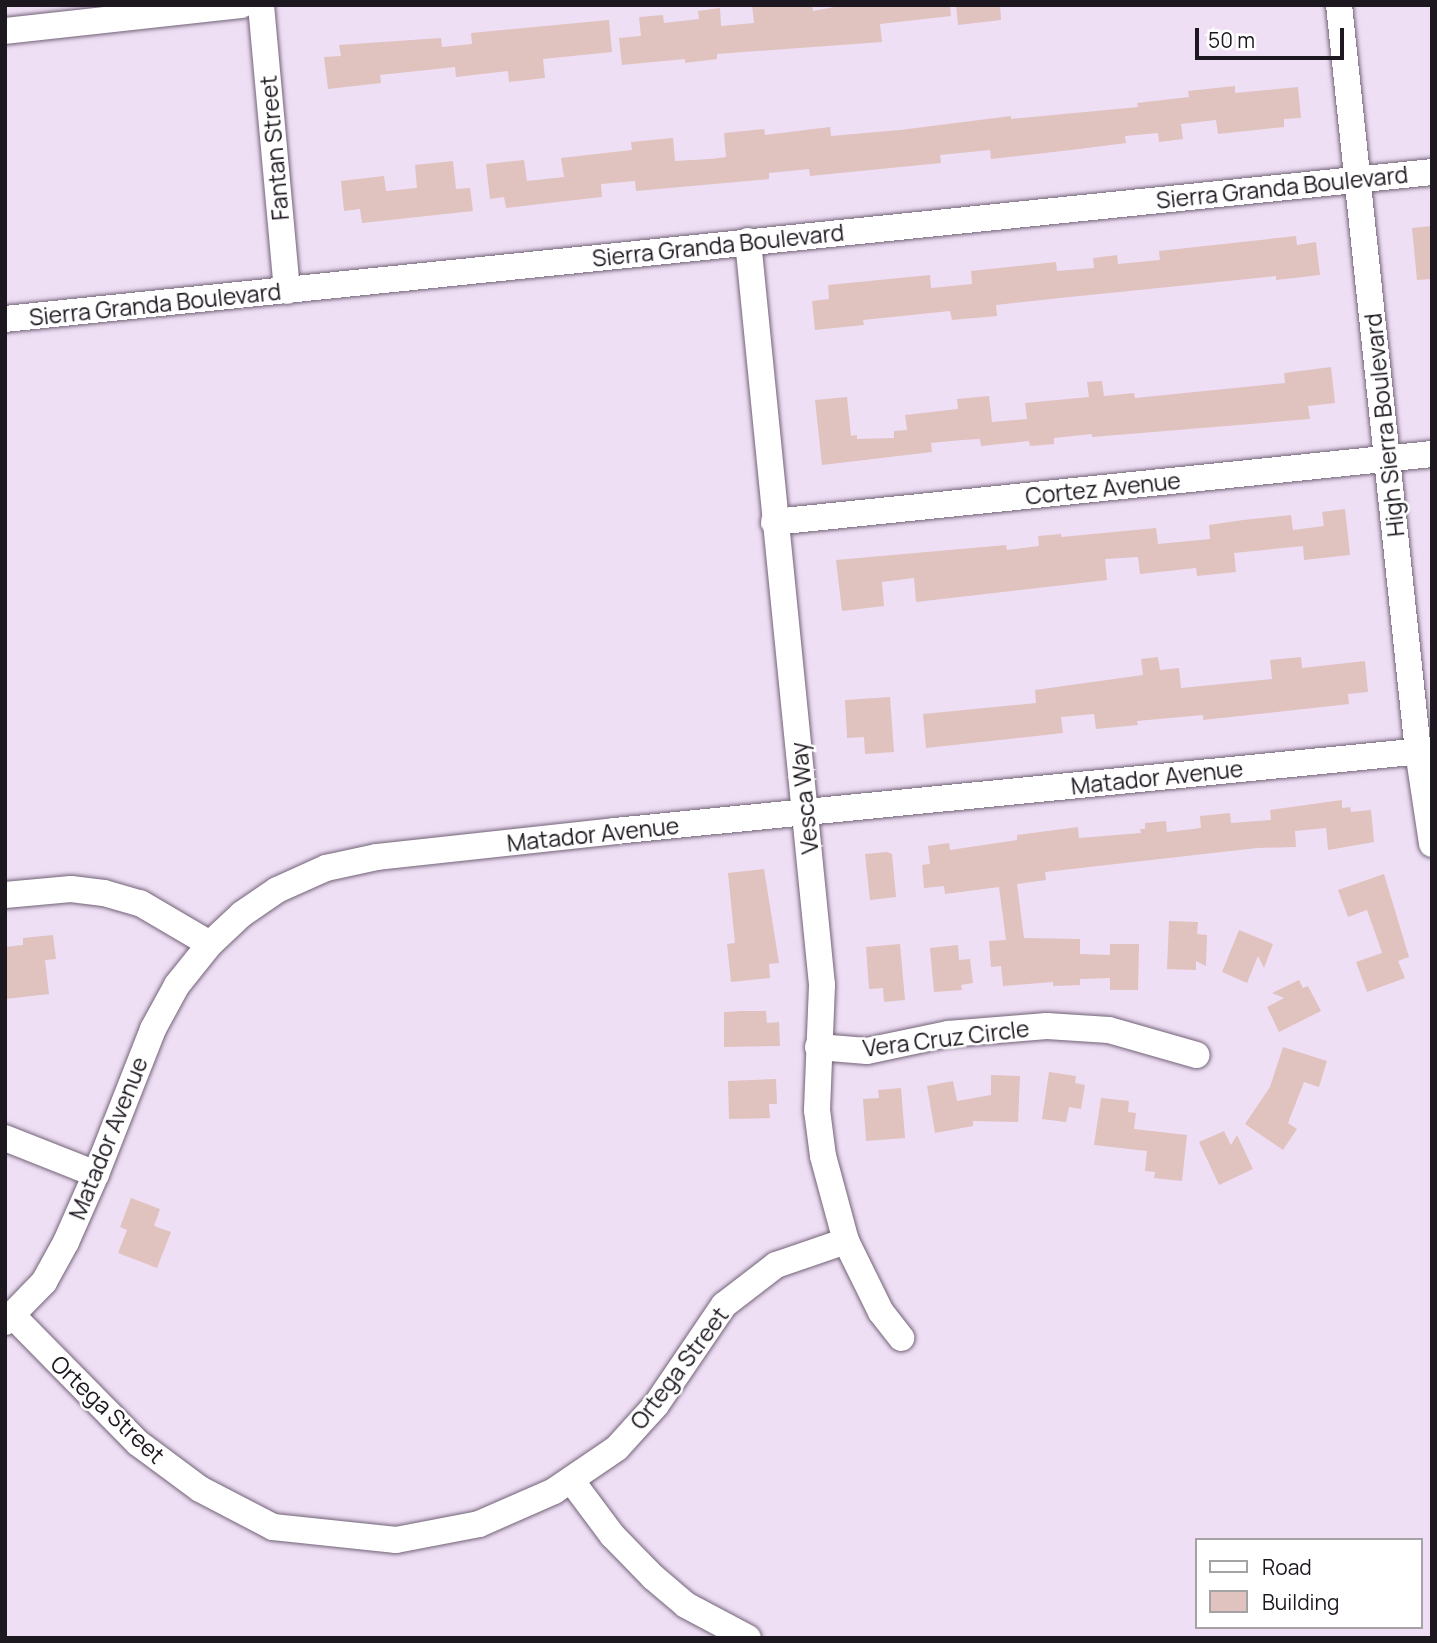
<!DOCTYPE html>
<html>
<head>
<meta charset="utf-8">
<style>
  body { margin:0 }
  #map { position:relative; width:1437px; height:1643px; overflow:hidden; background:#efdff5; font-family:Manrope,sans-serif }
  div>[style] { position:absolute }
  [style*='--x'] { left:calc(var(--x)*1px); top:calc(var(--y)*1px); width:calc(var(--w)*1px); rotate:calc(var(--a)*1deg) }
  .building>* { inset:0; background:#e0c2bf }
  .roads { filter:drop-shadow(0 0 2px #726377) drop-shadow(0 0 2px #726377) }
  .minor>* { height:26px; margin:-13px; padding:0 13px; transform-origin:13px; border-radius:13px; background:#fff }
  span { translate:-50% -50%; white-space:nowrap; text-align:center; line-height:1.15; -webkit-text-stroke:5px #fff; paint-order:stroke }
  .street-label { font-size:23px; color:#1d171f }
  .frame { position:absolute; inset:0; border:7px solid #1d171f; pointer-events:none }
  .legend { position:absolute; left:1195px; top:1538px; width:228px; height:91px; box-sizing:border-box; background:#fff; border:2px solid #a5a2a5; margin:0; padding:9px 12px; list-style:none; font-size:21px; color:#1d171f }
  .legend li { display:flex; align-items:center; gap:14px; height:35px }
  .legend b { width:35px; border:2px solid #a5a2a5 }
  .scale { position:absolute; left:1195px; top:28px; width:149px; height:32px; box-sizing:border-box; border:4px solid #1d171f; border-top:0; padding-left:9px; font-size:21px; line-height:24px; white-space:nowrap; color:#1d171f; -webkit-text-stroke:5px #fff; paint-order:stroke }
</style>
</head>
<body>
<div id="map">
  <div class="building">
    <div style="clip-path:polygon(752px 5px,812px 5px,813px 11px,845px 5px,950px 5px,951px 16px,880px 24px,882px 42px,717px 54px,717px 59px,685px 63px,685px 59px,622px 65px,619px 38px,641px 36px,639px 17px,663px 15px,664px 23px,699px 19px,698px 11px,720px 8px,721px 26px,754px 23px)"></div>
    <div style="clip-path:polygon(956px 5px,1000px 5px,1001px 20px,958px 25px)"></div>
    <div style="clip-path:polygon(609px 20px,612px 52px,543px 59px,545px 78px,509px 82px,508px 71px,456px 77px,455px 67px,380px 75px,381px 83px,328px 89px,324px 57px,341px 56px,339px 45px,441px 38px,442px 47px,472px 44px,471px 33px)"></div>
    <div style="clip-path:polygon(1235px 86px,1235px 93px,1298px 87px,1301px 118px,1284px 119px,1284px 127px,1218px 134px,1216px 120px,1181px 124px,1183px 139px,1159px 142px,1158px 133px,1125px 136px,1126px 143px,1071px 150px,991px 159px,990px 150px,940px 155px,941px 163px,810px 176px,809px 169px,769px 173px,769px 179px,636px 191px,635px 181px,601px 184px,602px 197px,566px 201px,506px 208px,504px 197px,490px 199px,486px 164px,524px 160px,527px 181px,564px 177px,561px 158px,632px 150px,631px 142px,673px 138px,675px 161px,710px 159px,726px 157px,724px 133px,764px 129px,765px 135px,830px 127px,831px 136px,900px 130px,1011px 116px,1011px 119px,1138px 107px,1137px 103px,1189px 97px,1188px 91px)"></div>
    <div style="clip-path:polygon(453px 161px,456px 189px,470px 188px,473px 211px,362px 223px,360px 209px,344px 211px,341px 181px,384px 176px,386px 191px,417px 188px,415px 165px)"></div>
    <div style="clip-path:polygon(1432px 226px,1432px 279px,1417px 280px,1412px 228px)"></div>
    <div style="clip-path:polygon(1296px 236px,1297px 245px,1316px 242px,1320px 275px,1276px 280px,1276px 276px,1060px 298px,996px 305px,997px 316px,952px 320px,950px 311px,863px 320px,864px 325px,815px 330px,812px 301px,829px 299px,828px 285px,930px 275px,931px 288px,972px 284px,971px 271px,1056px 262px,1057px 271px,1094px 268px,1093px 258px,1117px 255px,1118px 264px,1160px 260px,1159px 251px)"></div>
    <div style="clip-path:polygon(1331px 367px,1335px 403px,1308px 406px,1310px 419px,1092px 437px,1092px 434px,1054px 438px,1054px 444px,1030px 446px,1029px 441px,981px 446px,980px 439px,962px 440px,931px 443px,932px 452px,822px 465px,815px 400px,847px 397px,851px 436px,857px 435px,857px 439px,894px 438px,894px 431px,907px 430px,905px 415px,958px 409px,957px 399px,989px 396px,992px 422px,1027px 419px,1025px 403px,1089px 397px,1087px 382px,1102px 381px,1104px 396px,1134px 393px,1135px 398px,1285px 383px,1284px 373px)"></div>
    <div style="clip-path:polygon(1345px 509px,1350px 555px,1304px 560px,1303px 546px,1234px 553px,1236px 572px,1197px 576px,1196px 568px,1140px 574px,1138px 557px,1105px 559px,1107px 580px,916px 602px,914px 578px,882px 582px,884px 606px,842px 611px,836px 560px,1006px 545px,1007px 550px,1039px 546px,1038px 536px,1061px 534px,1061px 537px,1156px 528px,1158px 544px,1210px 539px,1209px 525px,1243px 520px,1291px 515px,1293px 530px,1324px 526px,1322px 512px)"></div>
    <div style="clip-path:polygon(1158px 657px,1160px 670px,1179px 668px,1181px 688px,1272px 679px,1270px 660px,1301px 657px,1302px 668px,1365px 661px,1368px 692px,1348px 694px,1349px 704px,1203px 720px,1203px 715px,1137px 721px,1138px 725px,1096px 729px,1094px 714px,1061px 717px,1063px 733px,926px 748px,923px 714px,1036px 703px,1035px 690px,1143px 675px,1141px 659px)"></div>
    <div style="clip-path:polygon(890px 697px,894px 752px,865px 754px,864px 737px,847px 738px,845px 700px)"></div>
    <div style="clip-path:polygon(1342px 800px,1342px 808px,1350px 807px,1351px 812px,1371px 810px,1374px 842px,1328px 850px,1326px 828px,1295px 831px,1296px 847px,1257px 848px,1045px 872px,1046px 880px,1017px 884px,1024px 938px,1080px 939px,1080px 954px,1110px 955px,1110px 944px,1139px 944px,1138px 990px,1110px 990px,1110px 978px,1080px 979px,1080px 985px,1053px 986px,1053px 982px,1003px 986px,1001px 966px,991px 967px,989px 941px,1006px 940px,999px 887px,945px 894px,944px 886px,924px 888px,922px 865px,930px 864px,928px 846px,949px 843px,950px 850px,1017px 840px,1017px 835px,1078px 827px,1079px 838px,1141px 833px,1140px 829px,1145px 829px,1145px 823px,1166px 821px,1167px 832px,1201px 828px,1200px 816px,1230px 813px,1231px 823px,1271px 820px,1270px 810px)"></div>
    <div style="clip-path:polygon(887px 852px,892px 854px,896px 897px,870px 900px,865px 854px)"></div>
    <div style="clip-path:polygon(764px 869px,779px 963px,769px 964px,770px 978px,731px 982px,727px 944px,735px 943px,728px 873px)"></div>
    <div style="clip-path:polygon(1384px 874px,1409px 957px,1398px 961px,1405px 978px,1367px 992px,1356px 962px,1382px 953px,1379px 944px,1367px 910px,1348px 917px,1338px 890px)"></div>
    <div style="clip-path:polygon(1169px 921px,1198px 922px,1197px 934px,1207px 935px,1206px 966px,1196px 961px,1196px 970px,1167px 969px)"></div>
    <div style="clip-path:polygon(1239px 930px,1273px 944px,1264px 968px,1258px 956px,1247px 983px,1222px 972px)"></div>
    <div style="clip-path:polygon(53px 935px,56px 959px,45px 960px,49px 994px,5px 999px,5px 947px,23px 945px,23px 938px)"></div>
    <div style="clip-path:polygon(900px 944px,905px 1000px,884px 1002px,883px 988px,869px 989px,866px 947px)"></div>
    <div style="clip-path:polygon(958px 945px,959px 960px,970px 959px,973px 983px,961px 985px,962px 990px,934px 992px,930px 948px)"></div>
    <div style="clip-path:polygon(1299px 980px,1303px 988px,1308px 986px,1321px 1011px,1279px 1032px,1267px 1007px,1284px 998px,1272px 993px)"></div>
    <div style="clip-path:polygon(742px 1011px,766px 1011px,767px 1023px,779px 1022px,780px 1046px,724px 1047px,724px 1012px)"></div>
    <div style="clip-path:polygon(1283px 1047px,1327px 1061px,1319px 1087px,1304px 1082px,1288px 1123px,1297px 1129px,1283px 1150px,1245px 1124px,1270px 1087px)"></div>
    <div style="clip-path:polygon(1049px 1072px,1076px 1076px,1075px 1083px,1085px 1085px,1081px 1109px,1069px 1107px,1066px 1122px,1042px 1119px)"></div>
    <div style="clip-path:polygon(991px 1075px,1020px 1076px,1018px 1122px,973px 1121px,973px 1126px,935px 1133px,927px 1086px,953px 1081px,957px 1101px,991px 1095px)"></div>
    <div style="clip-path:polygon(776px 1079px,777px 1104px,769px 1104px,770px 1118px,729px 1119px,728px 1081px)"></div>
    <div style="clip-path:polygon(901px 1088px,905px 1138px,866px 1141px,863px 1099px,879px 1098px,878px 1090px)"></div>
    <div style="clip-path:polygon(1101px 1098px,1129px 1101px,1128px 1112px,1136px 1113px,1134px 1129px,1187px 1135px,1182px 1181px,1154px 1178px,1155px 1172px,1145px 1171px,1147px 1151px,1094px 1145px)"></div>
    <div style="clip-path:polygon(1224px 1131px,1231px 1145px,1237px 1135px,1253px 1169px,1219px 1185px,1199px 1142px)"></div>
    <div style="clip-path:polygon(131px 1198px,160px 1209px,154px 1226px,171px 1232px,157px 1268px,118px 1253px,127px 1230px,120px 1227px)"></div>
  </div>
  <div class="roads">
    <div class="minor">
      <div style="--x:261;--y:5;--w:287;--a:84.8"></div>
      <div style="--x:1339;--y:5;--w:750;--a:83.96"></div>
      <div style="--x:1418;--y:751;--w:94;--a:81.4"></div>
      <div style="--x:5;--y:31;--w:238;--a:-6.3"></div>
      <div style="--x:748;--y:241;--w:748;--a:84.32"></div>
      <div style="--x:822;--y:985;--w:125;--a:92.3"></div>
      <div style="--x:817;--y:1110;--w:46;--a:82.6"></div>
      <div style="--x:823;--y:1156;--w:88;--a:74.9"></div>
      <div style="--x:846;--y:1241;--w:79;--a:63.8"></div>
      <div style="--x:881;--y:1312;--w:33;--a:52"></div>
      <div style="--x:5;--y:319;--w:1435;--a:-5.88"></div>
      <div style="--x:774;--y:522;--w:662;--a:-5.9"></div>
      <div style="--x:5;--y:895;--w:66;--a:-5.2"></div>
      <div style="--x:71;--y:889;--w:33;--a:7"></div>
      <div style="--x:104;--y:893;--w:37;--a:16"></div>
      <div style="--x:140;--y:903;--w:81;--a:30.4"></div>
      <div style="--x:818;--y:1047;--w:49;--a:4.7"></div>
      <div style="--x:867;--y:1051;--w:83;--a:-11.9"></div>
      <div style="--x:948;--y:1034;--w:99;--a:-4.6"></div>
      <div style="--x:1047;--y:1026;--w:62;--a:3.7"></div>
      <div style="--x:1109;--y:1030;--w:91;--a:16"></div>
      <div style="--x:5;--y:1138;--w:98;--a:21.6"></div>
      <div style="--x:13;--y:1316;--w:178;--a:45.5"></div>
      <div style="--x:138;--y:1443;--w:77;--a:36.6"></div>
      <div style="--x:200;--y:1489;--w:82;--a:27.5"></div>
      <div style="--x:273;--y:1527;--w:124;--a:6"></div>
      <div style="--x:396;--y:1540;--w:85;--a:-10.9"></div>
      <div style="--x:479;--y:1524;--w:82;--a:-23.7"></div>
      <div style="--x:554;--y:1491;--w:76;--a:-34.3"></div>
      <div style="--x:617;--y:1448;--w:58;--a:-47.8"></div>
      <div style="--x:656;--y:1405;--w:121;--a:-55.8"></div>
      <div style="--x:724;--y:1305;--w:66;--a:-37.6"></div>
      <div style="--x:776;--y:1265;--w:74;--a:-18.9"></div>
      <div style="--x:5;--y:1322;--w:56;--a:-45.7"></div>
      <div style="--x:44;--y:1282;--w:46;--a:-61.2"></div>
      <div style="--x:66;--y:1242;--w:74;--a:-66.2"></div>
      <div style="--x:96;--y:1174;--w:156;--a:-68.5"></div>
      <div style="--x:153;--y:1029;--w:50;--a:-61.4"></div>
      <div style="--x:177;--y:985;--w:53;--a:-51.2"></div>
      <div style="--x:210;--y:944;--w:44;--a:-43.2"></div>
      <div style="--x:242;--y:914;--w:42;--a:-34.4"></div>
      <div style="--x:277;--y:890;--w:54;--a:-24.2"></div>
      <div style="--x:326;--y:868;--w:52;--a:-12.2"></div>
      <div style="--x:377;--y:857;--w:239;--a:-6.2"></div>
      <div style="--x:615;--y:831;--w:821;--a:-5.66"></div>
      <div style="--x:571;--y:1480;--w:69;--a:53.3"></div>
      <div style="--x:612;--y:1535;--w:59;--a:45.7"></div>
      <div style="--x:653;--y:1577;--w:43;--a:40.3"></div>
      <div style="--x:686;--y:1605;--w:70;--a:28"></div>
    </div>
  </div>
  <div class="street-label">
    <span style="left:274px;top:148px;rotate:-95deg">Fantan Street</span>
    <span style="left:1282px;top:187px;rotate:-6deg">Sierra Granda Boulevard</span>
    <span style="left:718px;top:245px;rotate:-6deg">Sierra Granda Boulevard</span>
    <span style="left:155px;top:304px;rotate:-6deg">Sierra Granda Boulevard</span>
    <span style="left:1384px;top:425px;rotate:-96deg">High Sierra Boulevard</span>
    <span style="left:1103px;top:488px;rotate:-6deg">Cortez Avenue</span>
    <span style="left:1157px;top:777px;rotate:-6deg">Matador Avenue</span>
    <span style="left:804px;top:798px;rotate:-96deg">Vesca Way</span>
    <span style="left:593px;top:834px;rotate:-6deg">Matador Avenue</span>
    <span style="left:946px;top:1038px;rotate:-7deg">Vera Cruz Circle</span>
    <span style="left:108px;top:1138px;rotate:-68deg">Matador Avenue</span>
    <span style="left:679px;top:1368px;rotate:-53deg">Ortega Street</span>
    <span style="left:108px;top:1409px;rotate:43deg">Ortega Street</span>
  </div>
  <div class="frame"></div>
  <ul class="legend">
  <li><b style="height:9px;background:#fff"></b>Road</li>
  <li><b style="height:19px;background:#e0c2bf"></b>Building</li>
  </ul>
  <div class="scale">50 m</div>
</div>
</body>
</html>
